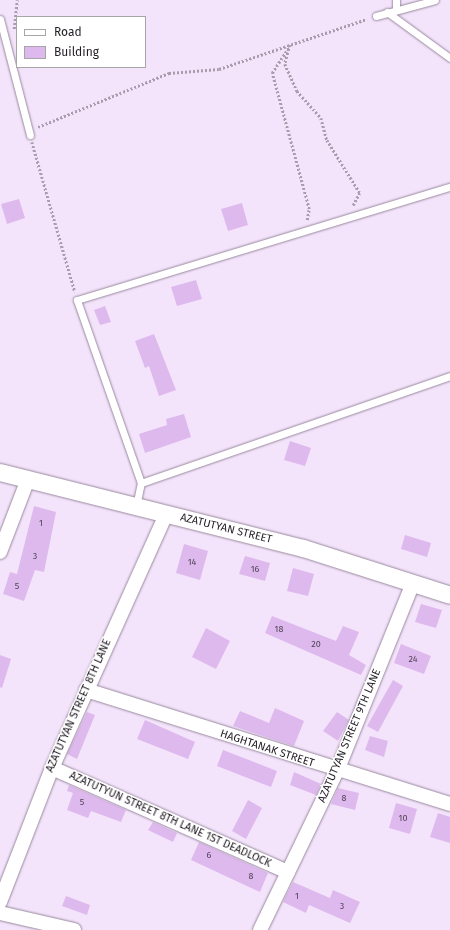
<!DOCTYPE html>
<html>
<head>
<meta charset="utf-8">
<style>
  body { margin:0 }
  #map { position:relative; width:450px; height:930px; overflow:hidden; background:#f4e4fb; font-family:"Fira Sans",sans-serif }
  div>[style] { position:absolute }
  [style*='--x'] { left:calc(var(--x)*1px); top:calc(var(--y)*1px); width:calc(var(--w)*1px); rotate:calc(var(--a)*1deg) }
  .building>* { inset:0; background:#deb9ed }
  .path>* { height:2.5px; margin-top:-1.25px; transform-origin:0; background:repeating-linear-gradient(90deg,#a89cad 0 2px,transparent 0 4px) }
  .roads { filter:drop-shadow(0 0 1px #98899f) drop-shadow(0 0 1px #98899f) }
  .service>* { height:7px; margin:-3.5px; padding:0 3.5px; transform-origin:3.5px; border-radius:3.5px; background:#fff }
  .minor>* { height:14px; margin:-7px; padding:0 7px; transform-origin:7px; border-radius:7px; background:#fff }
  .tertiary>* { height:17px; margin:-8.5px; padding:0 8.5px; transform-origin:8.5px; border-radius:8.5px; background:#fff }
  span { translate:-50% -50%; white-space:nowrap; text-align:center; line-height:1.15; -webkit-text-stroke:3px #fff; paint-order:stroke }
  .number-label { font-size:9px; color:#524457 }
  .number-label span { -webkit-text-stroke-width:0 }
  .street-label { font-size:11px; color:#231d25 }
  .legend { position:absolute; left:16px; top:16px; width:130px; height:52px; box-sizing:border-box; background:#fff; border:1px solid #a7a5a8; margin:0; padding:5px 7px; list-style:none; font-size:12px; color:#231d25 }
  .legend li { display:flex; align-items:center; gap:8px; height:20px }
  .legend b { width:20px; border:1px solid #a7a5a8 }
</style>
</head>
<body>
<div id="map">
  <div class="building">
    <div style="clip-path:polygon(19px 199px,25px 218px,7px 224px,1px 204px)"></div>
    <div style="clip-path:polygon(242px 203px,248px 225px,228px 231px,221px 209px)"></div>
    <div style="clip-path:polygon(196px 280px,202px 299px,177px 306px,171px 287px)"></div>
    <div style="clip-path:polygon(105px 306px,111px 322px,100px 325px,94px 310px)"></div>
    <div style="clip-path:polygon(154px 334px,176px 390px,159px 396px,149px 366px,145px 368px,135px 341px)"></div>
    <div style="clip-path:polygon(184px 414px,191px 437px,145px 453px,139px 434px,167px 425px,166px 419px)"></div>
    <div style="clip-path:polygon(290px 441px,311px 448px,305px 466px,284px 460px)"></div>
    <div style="clip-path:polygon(34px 506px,56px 512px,44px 572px,35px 570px,24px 601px,3px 594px,10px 572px,17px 574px)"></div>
    <div style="clip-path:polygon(405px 535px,431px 543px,427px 557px,401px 549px)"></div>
    <div style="clip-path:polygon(184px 544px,208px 551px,200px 580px,176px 573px)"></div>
    <div style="clip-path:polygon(245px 556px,270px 563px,265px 581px,239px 574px)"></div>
    <div style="clip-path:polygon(293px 568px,314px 574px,308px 596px,287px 591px)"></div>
    <div style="clip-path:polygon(421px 604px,442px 610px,436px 628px,415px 622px)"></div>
    <div style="clip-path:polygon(272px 616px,336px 641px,343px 626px,359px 632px,349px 655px,366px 665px,361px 675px,265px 633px)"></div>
    <div style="clip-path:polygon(206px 628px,230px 641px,216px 669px,192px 657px)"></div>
    <div style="clip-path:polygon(401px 644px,431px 656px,424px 674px,394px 663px)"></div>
    <div style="clip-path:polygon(0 655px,11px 659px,2px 688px,0 687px)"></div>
    <div style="clip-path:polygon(393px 680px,403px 686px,378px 732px,367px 726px)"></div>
    <div style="clip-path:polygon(275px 708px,304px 721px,294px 746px,233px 726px,240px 711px,269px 723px)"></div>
    <div style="clip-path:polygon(87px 712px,95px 715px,77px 759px,67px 754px)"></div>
    <div style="clip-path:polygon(337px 712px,349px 720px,338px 741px,323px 731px)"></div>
    <div style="clip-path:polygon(145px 720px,195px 742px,188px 759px,137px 739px)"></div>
    <div style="clip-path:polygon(370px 736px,388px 741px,384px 757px,365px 750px)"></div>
    <div style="clip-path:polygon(223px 750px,277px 771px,271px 787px,217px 766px)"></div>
    <div style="clip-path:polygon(294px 772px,321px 784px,316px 795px,290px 785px)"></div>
    <div style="clip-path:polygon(69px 785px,126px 810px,121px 822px,91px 811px,88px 818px,67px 810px,73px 793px,67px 791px)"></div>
    <div style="clip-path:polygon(338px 788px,359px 793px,355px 810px,331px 804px)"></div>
    <div style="clip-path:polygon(248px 800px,262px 808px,246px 839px,232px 831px)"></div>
    <div style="clip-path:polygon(396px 803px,417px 809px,410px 834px,389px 828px)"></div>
    <div style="clip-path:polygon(438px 813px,450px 817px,450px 843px,430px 837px)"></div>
    <div style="clip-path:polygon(153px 822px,177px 833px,173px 842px,148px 830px)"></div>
    <div style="clip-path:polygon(199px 842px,268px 873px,260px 892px,191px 860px)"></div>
    <div style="clip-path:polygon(293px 882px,330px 898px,333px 890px,360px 902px,350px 923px,309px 905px,306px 913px,283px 902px)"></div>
    <div style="clip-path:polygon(66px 896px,90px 905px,87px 915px,62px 906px)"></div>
  </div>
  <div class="path">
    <div style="--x:14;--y:29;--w:29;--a:-84"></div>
    <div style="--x:38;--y:127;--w:142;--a:-22.4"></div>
    <div style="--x:169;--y:73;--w:50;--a:-4.6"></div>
    <div style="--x:219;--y:69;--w:156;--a:-18.7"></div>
    <div style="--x:32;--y:142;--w:156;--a:74"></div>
    <div style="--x:307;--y:220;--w:11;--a:-80"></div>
    <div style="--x:309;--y:209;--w:141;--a:-105.2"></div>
    <div style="--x:272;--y:73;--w:33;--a:-57"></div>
    <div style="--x:290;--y:45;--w:20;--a:105"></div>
    <div style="--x:285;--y:64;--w:30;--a:66"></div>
    <div style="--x:297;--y:91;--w:36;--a:48"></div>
    <div style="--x:321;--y:118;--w:23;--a:75"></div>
    <div style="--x:327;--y:140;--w:62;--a:58.1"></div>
    <div style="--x:360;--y:193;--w:15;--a:118"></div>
  </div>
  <div class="roads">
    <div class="service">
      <div style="--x:396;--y:9;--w:9;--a:-90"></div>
      <div style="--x:387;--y:12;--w:78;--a:36.1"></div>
      <div style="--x:376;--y:16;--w:61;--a:-15.2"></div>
      <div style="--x:0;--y:19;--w:120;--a:75.5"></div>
      <div style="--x:141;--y:483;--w:194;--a:-109.3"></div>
      <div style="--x:77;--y:300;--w:390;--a:-16.9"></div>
      <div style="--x:136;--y:506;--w:24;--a:-78"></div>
      <div style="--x:141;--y:483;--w:327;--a:-19.1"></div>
    </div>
    <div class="minor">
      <div style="--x:0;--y:552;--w:78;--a:-69"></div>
      <div style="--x:86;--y:690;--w:381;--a:17.4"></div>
      <div style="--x:52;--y:768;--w:258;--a:23.8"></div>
      <div style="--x:0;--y:902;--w:144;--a:-68.8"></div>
      <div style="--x:52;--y:768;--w:278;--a:-65.8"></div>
      <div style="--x:0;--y:913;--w:76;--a:12.9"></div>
      <div style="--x:260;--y:930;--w:177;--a:-64.2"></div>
      <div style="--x:337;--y:771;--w:203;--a:-68"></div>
    </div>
    <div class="tertiary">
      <div style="--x:0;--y:472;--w:312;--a:14.1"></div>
      <div style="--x:303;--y:548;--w:154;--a:17.7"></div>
    </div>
  </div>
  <div class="number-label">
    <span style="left:41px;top:523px">1</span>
    <span style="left:35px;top:556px">3</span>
    <span style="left:192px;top:562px">14</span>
    <span style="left:255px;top:569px">16</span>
    <span style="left:17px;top:586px">5</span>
    <span style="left:279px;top:629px">18</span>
    <span style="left:316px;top:644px">20</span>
    <span style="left:413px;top:659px">24</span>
    <span style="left:344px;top:798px">8</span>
    <span style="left:82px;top:802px">5</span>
    <span style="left:403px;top:818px">10</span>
    <span style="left:209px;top:855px">6</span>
    <span style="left:251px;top:876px">8</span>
    <span style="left:297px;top:896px">1</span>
    <span style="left:342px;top:906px">3</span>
  </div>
  <div class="street-label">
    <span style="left:226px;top:529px;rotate:14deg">AZATUTYAN STREET</span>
    <span style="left:79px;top:706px;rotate:-66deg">AZATUTYAN STREET 8TH LANE</span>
    <span style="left:350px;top:736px;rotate:-67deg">AZATUTYAN STREET 9TH LANE</span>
    <span style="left:267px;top:749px;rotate:18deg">HAGHTANAK STREET</span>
    <span style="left:170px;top:820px;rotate:24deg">AZATUTYUN STREET 8TH LANE 1ST DEADLOCK</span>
  </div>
  <ul class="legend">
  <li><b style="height:5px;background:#fff"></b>Road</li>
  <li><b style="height:11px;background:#deb9ed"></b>Building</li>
  </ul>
</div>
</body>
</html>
